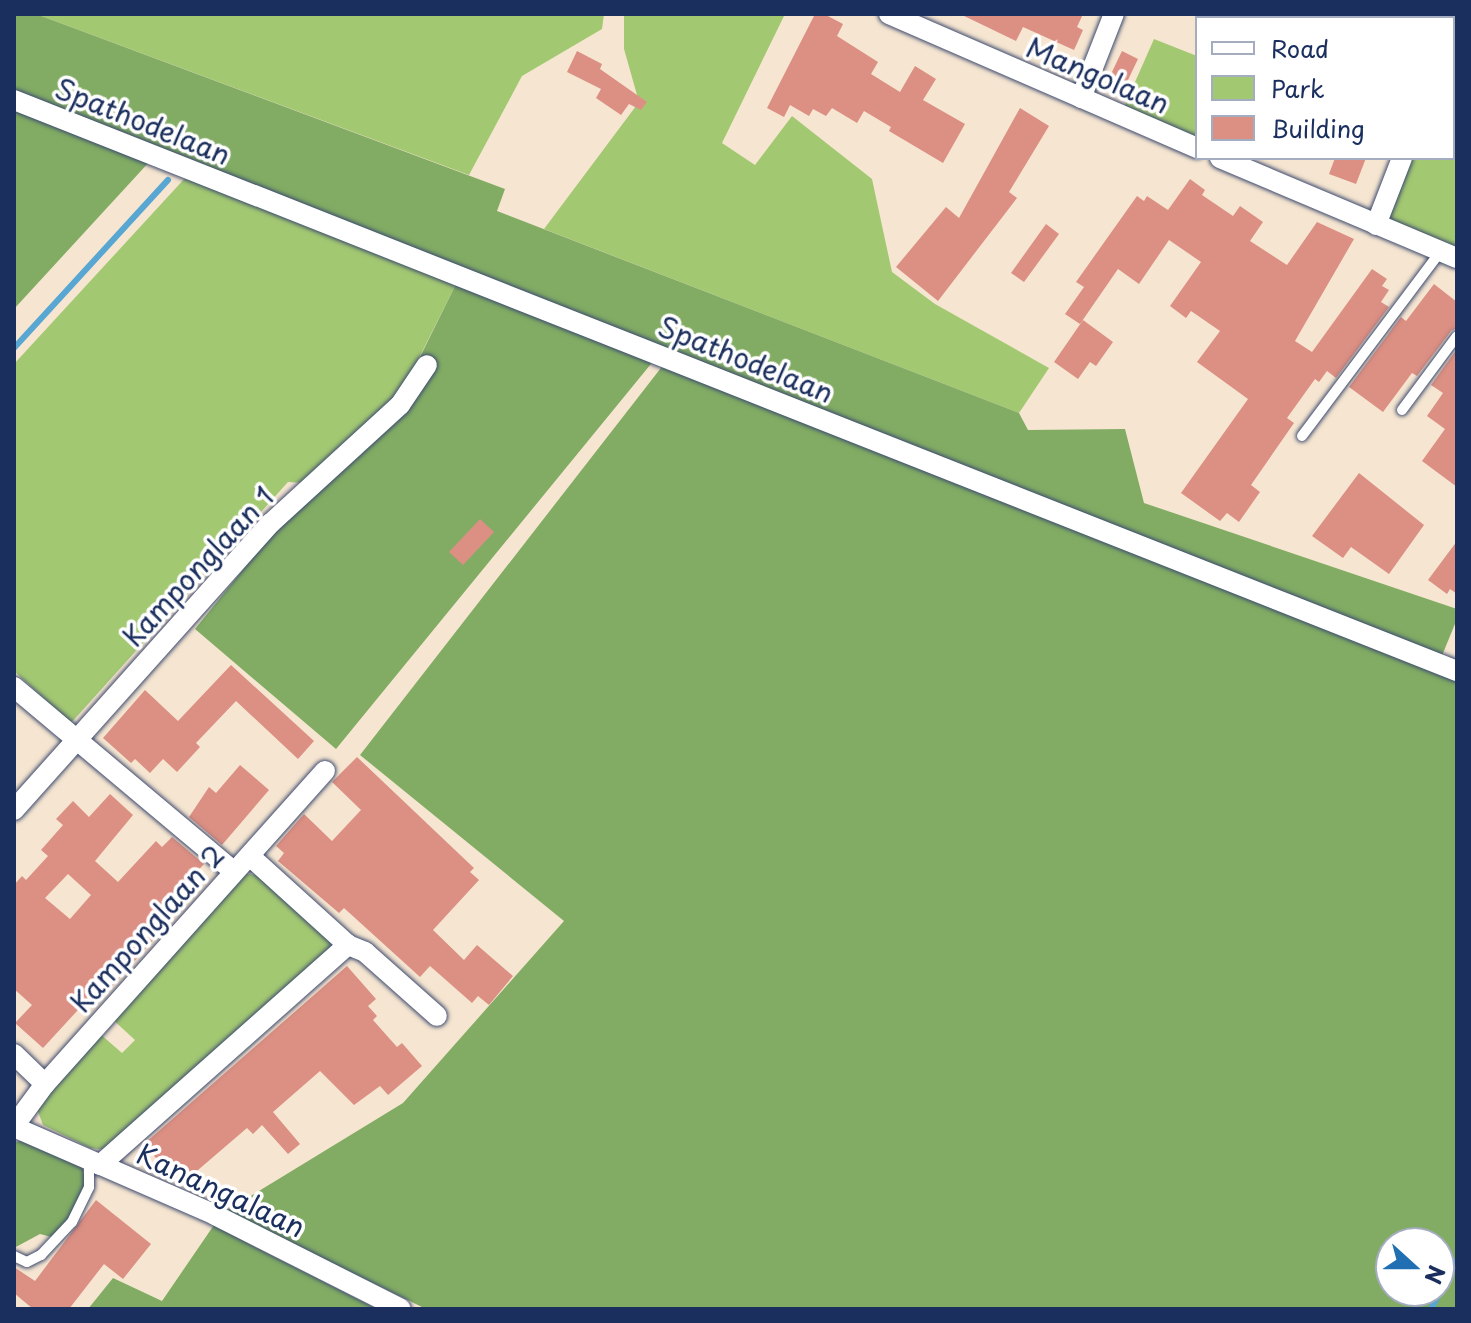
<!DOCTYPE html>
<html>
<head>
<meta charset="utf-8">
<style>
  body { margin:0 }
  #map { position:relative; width:1471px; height:1323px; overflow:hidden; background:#f6e6d1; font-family:"Playpen Sans",sans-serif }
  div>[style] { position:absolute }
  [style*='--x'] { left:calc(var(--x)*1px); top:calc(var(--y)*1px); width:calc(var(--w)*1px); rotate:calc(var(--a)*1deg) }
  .green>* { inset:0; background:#a3c872 }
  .forest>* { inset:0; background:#82ac64 }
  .stream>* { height:6px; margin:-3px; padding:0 3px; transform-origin:3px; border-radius:3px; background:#58a6d2 }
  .building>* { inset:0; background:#dc8f83 }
  .roads { filter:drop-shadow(0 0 2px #3c4a6f) drop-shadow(0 0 2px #3c4a6f) }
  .service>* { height:10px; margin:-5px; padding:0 5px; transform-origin:5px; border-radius:5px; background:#fff }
  .minor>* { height:20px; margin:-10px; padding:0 10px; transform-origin:10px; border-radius:10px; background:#fff }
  span { translate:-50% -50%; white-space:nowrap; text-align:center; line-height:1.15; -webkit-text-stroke:7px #fff; paint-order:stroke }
  .street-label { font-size:28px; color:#1b2f5e }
  .frame { position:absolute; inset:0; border:16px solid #1b2f5e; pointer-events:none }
  .legend { position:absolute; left:1195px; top:16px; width:260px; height:144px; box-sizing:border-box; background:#fff; border:2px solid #a4acbf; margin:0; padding:10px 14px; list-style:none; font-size:24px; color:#1b2f5e }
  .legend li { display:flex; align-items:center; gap:16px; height:40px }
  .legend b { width:40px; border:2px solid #a4acbf }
  .north { position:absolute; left:1375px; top:1227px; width:80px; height:80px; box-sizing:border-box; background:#fff; border:2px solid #a4acbf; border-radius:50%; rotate:111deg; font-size:22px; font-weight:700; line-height:32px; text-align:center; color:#1b2f5e }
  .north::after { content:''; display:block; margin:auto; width:28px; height:36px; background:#1f6fb2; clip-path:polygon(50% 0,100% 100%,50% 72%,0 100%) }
</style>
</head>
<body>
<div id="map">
  <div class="green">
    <div style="clip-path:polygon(36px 14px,604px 14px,602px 29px,522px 76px,469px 175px)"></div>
    <div style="clip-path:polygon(624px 14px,785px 14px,722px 143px,755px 165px,792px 116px,872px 179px,892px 272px,935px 304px,1049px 368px,1019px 413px,544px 229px,639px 102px,624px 49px)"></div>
    <div style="clip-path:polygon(1154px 39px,1197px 56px,1197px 139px,1124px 107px)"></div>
    <div style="clip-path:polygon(1412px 158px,1457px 160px,1457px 253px,1391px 224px,1388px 215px)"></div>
    <div style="clip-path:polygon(186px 177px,456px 284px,411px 374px,390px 403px,304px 483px,288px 482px,71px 723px,14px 671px,14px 364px)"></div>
    <div style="clip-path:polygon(242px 873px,262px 876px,330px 942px,331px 951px,106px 1150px,90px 1148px,43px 1125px,37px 1109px,99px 1033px,122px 1053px,135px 1040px,110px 1017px)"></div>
  </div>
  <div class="forest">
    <div style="clip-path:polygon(14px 14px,36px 14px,505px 189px,497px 211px,1019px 413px,1028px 430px,1125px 429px,1144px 503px,1457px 609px,1457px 619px,1441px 658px,14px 92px)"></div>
    <div style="clip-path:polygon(14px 106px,151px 160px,14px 309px)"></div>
    <div style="clip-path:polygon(456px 284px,655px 359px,336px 749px,195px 629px,276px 529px,433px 365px,420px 357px)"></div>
    <div style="clip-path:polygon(evenodd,664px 364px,1457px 679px,1457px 1309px,426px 1309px,226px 1211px,403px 1103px,564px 921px,360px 755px,664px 364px,1391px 1243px,1439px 1243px,1439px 1291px,1391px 1291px,1391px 1243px)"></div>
    <div style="clip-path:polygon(27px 1140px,82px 1166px,86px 1184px,80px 1203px,55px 1238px,40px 1234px,14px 1248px,14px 1142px)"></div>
    <div style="clip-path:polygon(214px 1225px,257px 1248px,377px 1309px,88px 1309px,113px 1278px,162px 1301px)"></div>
  </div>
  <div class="stream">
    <div style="--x:14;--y:348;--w:228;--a:-47.5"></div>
    <div style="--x:1431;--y:1309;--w:55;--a:-62"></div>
  </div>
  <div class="building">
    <div style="clip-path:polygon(815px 14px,824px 14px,843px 24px,837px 36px,878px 62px,871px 74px,900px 92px,915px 66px,936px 79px,923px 100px,965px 124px,943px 163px,889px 131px,891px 127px,864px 111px,857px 123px,832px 108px,826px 116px,813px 109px,809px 116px,790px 105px,784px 117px,767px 108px)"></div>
    <div style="clip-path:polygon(960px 14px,1083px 14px,1077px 27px,1083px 30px,1074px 50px,1023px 27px,1016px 41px)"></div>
    <div style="clip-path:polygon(577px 51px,602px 64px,600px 69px,647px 102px,641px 110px,629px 104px,621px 115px,596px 98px,601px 89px,567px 72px)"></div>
    <div style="clip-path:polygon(1122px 51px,1138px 59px,1127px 82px,1111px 74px)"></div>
    <div style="clip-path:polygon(1020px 108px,1049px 126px,1009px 192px,1017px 198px,938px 301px,896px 267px,946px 207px,959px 218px)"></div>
    <div style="clip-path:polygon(1335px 158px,1366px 158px,1356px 184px,1329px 174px)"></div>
    <div style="clip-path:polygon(1190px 179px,1205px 190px,1202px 195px,1233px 216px,1240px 206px,1263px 222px,1250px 241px,1287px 265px,1317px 222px,1354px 239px,1295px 341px,1312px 352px,1372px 269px,1387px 279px,1382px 286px,1389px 290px,1381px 302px,1389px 307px,1336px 378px,1327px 371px,1319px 382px,1315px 379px,1287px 418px,1294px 423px,1251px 485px,1260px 492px,1239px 522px,1227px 513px,1220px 521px,1181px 493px,1248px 399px,1197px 362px,1220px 331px,1191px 311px,1186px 318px,1170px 306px,1201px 262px,1169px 240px,1139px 284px,1118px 269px,1080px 324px,1065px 314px,1084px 287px,1076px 282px,1137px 196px,1144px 201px,1147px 196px,1168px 210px)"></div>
    <div style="clip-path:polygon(1046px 224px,1059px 234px,1024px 282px,1011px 273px)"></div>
    <div style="clip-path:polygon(1434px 284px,1457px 302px,1457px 328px,1451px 331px,1417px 376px,1412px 373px,1383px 412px,1349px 387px,1401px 317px,1406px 321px)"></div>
    <div style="clip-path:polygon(1083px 320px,1113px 342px,1096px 366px,1090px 362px,1078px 379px,1054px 362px)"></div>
    <div style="clip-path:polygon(1457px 349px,1457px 487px,1422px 461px,1445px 429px,1427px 416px,1443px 393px,1431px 385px)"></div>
    <div style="clip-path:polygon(1359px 473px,1424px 525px,1389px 574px,1351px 547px,1343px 558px,1312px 536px)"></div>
    <div style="clip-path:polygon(480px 519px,494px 532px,463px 565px,449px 552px)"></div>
    <div style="clip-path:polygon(1457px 541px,1457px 594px,1450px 589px,1447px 594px,1428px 580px)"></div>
    <div style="clip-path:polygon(231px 665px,314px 741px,298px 759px,236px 701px,196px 743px,200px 747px,177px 772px,163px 759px,150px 773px,135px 759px,131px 763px,103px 738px,145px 690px,178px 721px)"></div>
    <div style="clip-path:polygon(357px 757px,474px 868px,470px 872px,479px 880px,433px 930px,464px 960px,477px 945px,513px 976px,489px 1005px,478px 996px,472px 1003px,430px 966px,420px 977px,344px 908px,339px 913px,278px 861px,284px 853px,276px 846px,304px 814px,332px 841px,361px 810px,332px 782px)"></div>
    <div style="clip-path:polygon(240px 765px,269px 790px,222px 845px,189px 817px,209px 787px,216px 793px)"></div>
    <div style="clip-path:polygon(evenodd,110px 794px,133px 815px,95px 861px,118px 882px,156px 841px,162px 847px,172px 837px,204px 864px,194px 875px,200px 881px,187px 895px,181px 890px,152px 921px,162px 930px,107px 992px,100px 986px,43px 1048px,15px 1023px,32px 1005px,14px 989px,14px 885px,22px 876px,26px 880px,48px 856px,41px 850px,63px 825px,56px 819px,73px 801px,89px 817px,110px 794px,68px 874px,91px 895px,70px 919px,45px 898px,68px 874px)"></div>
    <div style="clip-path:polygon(347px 966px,376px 999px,368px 1006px,377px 1016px,373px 1020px,397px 1047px,402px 1043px,422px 1066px,388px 1095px,380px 1086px,354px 1105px,320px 1071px,273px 1112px,300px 1144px,288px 1154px,262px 1125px,253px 1134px,247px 1128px,191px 1176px,177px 1166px,169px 1173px,144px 1144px)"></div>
    <div style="clip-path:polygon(96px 1200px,151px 1244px,123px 1279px,104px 1264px,69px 1309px,33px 1309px,14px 1293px,14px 1267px,35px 1281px)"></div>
  </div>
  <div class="roads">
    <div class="service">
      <div style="--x:1402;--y:410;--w:92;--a:-53.4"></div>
      <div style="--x:1302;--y:436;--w:231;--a:-53.1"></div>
      <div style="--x:14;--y:1256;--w:14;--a:25"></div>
      <div style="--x:27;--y:1262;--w:16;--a:-27"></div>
      <div style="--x:41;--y:1255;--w:45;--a:-46.8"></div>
      <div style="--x:72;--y:1222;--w:39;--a:-64"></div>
      <div style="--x:89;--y:1187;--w:27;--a:-90"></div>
    </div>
    <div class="minor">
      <div style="--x:889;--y:14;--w:336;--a:23.5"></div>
      <div style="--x:1453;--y:30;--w:11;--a:-68"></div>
      <div style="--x:1081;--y:98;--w:90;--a:-68.6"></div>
      <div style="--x:14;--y:100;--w:1552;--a:21.59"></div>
      <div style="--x:1220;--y:158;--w:257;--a:22.9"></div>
      <div style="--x:1376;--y:225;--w:72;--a:-68.8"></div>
      <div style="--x:14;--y:687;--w:286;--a:40"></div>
      <div style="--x:14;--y:810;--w:385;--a:-48.2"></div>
      <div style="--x:271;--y:523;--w:175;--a:-42.5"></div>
      <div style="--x:400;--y:405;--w:48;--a:-56"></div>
      <div style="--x:348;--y:945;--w:18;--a:22"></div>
      <div style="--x:365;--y:952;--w:96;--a:41.6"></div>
      <div style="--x:14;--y:1054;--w:43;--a:44.1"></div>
      <div style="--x:14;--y:1126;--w:52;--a:-53.6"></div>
      <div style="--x:45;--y:1084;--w:420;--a:-48.2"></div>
      <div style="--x:14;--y:1127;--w:219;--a:23.6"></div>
      <div style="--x:215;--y:1215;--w:208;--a:26.8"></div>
      <div style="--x:100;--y:1165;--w:332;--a:-41.6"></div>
      <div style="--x:348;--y:945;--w:132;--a:-137.8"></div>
    </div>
  </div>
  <div class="street-label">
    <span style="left:1098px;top:75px;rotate:23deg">Mangolaan</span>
    <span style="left:143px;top:121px;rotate:22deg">Spathodelaan</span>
    <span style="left:746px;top:359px;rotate:22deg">Spathodelaan</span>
    <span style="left:198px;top:566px;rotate:-47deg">Kamponglaan 1</span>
    <span style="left:147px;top:928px;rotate:-48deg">Kamponglaan 2</span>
    <span style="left:221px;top:1190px;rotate:25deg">Kanangalaan</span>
  </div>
  <div class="frame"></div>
  <ul class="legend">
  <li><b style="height:10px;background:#fff"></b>Road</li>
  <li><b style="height:22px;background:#a3c872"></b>Park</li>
  <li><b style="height:22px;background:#dc8f83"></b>Building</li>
  </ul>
  <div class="north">N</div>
</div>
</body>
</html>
